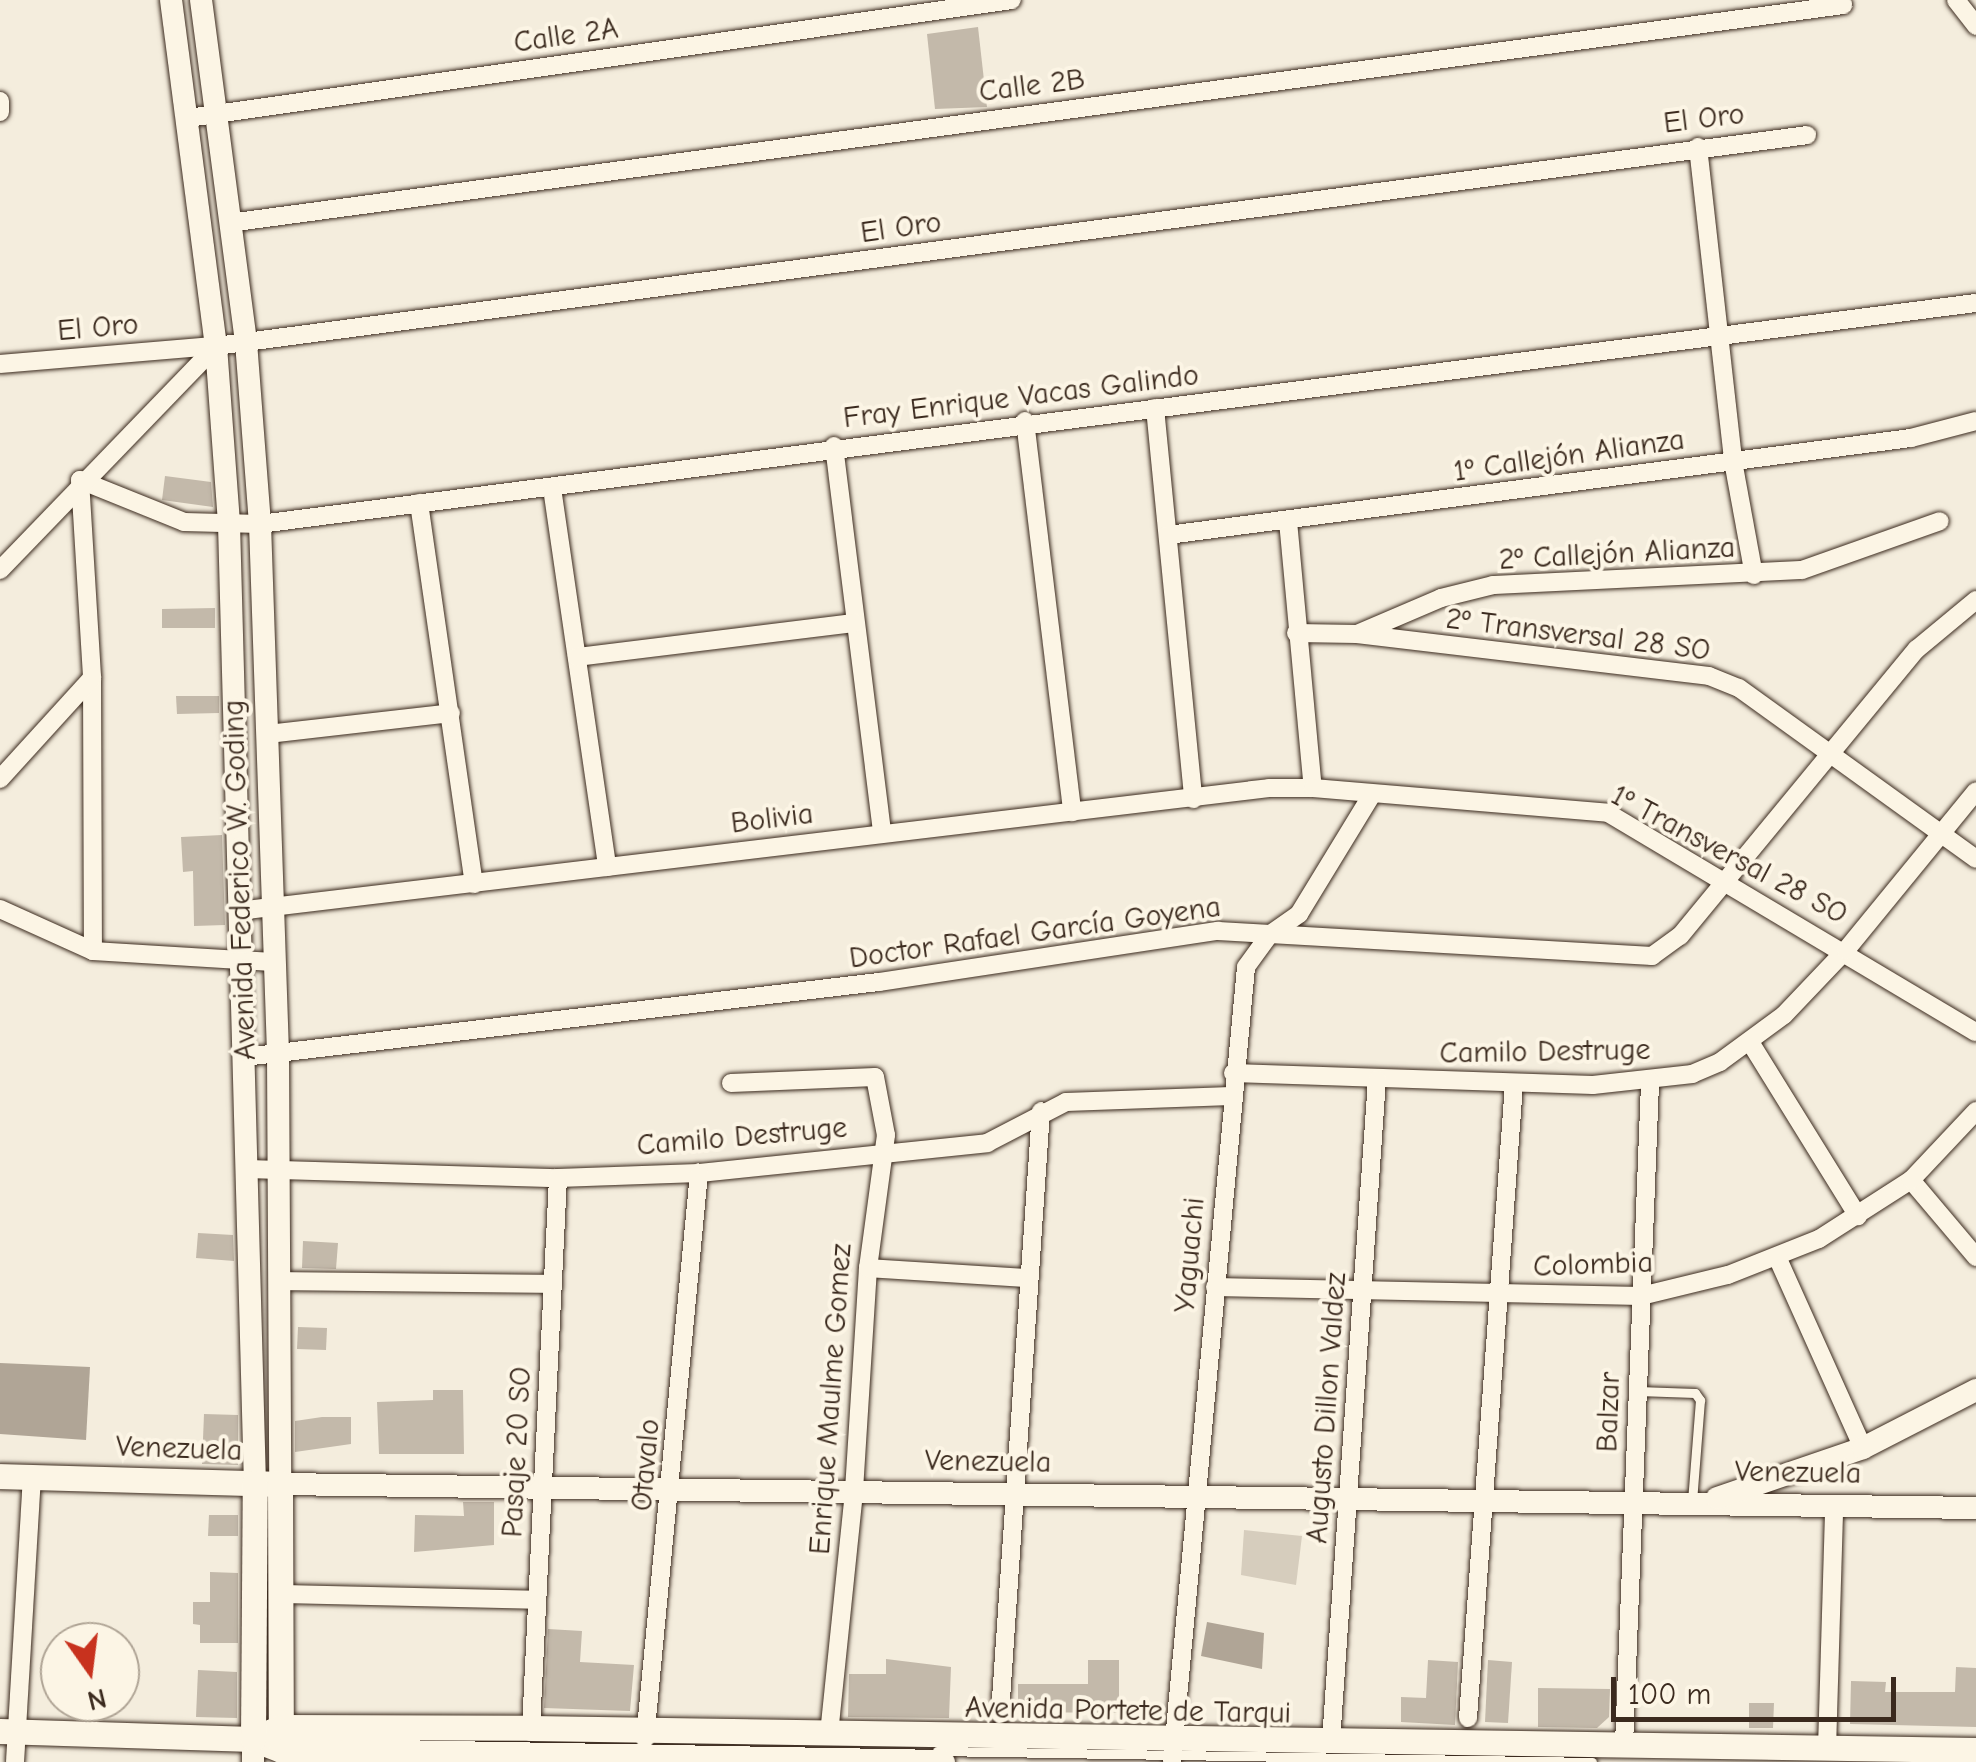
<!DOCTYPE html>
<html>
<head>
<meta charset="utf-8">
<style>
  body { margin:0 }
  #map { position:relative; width:1976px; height:1762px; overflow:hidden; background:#f4eddd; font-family:"Comic Neue",sans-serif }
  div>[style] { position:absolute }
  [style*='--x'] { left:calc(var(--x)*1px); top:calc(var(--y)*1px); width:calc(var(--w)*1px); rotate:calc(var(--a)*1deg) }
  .green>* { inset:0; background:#d6cdbd }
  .water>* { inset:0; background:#b0a596 }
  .building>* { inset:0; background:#c3b9aa }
  .roads { filter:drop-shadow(0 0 2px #3b2a1e) drop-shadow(0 0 2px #3b2a1e) }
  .lane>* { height:9px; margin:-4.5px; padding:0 4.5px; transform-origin:4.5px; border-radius:4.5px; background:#fcf5e5 }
  .street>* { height:18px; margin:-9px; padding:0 9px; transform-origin:9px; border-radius:9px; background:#fcf5e5 }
  .secondary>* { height:22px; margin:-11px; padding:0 11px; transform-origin:11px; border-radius:11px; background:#fcf5e5 }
  .primary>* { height:25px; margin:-12.5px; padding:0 12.5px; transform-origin:12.5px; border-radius:12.5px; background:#fcf5e5 }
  span { translate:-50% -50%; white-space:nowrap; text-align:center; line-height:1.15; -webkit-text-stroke:8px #fcf5e5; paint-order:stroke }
  .street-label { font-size:30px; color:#3b2a1e }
  .north { position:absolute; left:40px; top:1622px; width:100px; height:100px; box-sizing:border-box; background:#fcf5e5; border:2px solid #afa495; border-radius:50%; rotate:166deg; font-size:28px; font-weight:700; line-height:40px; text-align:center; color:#3b2a1e }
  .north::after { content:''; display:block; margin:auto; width:35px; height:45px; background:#c8321e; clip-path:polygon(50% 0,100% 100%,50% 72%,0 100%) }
  .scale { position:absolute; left:1611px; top:1677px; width:285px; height:45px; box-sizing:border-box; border:5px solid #3b2a1e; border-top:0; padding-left:12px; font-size:30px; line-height:35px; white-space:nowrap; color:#3b2a1e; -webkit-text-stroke:8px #fcf5e5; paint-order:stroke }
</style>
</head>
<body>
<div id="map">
  <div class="green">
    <div style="clip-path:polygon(1244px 1530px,1302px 1536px,1296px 1585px,1241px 1575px)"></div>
  </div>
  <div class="water">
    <div style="clip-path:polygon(0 1363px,90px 1367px,86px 1440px,0 1434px)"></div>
    <div style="clip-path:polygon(1207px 1622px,1264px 1633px,1262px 1669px,1201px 1656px)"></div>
  </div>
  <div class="building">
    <div style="clip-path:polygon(978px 27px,987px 107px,935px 109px,927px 34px)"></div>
    <div style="clip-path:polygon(165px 476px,211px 482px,213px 507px,162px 500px)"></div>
    <div style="clip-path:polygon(215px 608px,215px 628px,162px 628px,162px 609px)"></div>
    <div style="clip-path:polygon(176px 696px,219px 696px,219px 713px,177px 714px)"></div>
    <div style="clip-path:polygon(222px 835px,225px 925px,194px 926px,193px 871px,183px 872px,181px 837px)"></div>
    <div style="clip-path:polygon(198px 1233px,233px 1235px,234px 1261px,196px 1258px)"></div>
    <div style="clip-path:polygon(303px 1241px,338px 1243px,336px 1269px,302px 1268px)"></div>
    <div style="clip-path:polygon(298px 1327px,327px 1328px,326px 1350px,297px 1349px)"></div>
    <div style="clip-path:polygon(433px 1390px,463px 1390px,464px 1454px,379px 1454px,377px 1402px,433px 1400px)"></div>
    <div style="clip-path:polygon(204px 1414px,238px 1415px,238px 1465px,202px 1464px)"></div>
    <div style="clip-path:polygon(322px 1417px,351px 1417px,351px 1444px,295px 1452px,295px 1421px)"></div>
    <div style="clip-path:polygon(463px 1502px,494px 1502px,494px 1545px,414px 1552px,415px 1515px,464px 1516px)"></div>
    <div style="clip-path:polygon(209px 1515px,238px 1515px,238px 1536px,208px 1536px)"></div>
    <div style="clip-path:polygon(210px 1572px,238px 1573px,238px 1643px,200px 1643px,200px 1625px,193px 1624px,193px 1602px,210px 1602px)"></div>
    <div style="clip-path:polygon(548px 1629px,582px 1631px,580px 1662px,634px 1665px,630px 1711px,544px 1708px)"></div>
    <div style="clip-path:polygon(886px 1659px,951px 1667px,949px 1718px,848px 1717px,849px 1674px,886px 1674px)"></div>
    <div style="clip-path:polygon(1088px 1660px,1119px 1660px,1119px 1713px,1018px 1712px,1018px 1684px,1088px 1684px)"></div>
    <div style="clip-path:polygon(1428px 1660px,1458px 1662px,1455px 1725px,1401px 1722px,1401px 1697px,1426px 1698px)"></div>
    <div style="clip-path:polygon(1488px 1660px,1512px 1662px,1508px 1723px,1485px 1722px)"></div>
    <div style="clip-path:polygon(1956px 1667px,1976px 1668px,1976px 1727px,1850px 1724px,1851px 1681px,1886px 1682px,1885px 1692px,1955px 1692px)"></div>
    <div style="clip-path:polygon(198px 1670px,237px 1672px,237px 1718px,196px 1717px)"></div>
    <div style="clip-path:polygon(1538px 1688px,1610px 1689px,1609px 1717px,1597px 1728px,1538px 1727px)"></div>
    <div style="clip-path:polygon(1749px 1703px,1774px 1703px,1773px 1728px,1749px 1728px)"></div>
  </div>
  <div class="roads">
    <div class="lane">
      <div style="--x:1638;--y:1391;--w:57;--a:2"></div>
      <div style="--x:1695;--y:1393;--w:9;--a:54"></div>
      <div style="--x:1700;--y:1400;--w:102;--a:94.5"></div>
      <div style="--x:937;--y:1751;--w:655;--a:0.96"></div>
    </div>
    <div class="street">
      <div style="--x:1956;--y:0;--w:33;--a:52"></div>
      <div style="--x:0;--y:101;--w:11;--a:90"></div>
      <div style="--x:188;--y:118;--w:832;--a:-8.15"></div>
      <div style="--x:1698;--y:147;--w:316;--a:83.6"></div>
      <div style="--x:1733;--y:461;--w:116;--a:79.6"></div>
      <div style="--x:229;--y:223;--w:1629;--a:-7.69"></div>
      <div style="--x:0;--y:364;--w:217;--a:-4.8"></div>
      <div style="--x:216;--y:346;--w:1605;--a:-7.55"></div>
      <div style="--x:1155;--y:408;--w:393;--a:84.4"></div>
      <div style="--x:1025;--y:421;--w:394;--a:83.1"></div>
      <div style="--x:834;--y:446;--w:390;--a:82.9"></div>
      <div style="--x:80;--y:480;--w:112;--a:22"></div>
      <div style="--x:184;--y:522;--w:76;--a:1.5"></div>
      <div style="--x:260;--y:524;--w:1730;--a:-7.34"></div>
      <div style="--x:80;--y:480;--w:198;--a:86.5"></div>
      <div style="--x:92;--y:678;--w:273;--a:89.8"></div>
      <div style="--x:552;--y:488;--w:383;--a:81.7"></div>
      <div style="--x:419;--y:503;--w:385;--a:81.8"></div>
      <div style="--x:1288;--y:521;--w:268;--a:84.7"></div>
      <div style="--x:1168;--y:535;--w:749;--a:-7.44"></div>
      <div style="--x:1911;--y:438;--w:67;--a:-14.7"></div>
      <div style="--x:0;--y:570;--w:311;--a:-46"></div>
      <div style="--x:1296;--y:633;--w:61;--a:0.9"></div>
      <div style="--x:1357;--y:634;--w:91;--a:-23.2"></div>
      <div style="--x:1441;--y:598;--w:54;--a:-14"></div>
      <div style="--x:1493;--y:585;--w:309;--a:-2.8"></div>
      <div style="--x:1802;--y:570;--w:146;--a:-19.5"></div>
      <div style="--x:1357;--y:634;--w:354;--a:6.8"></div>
      <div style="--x:1709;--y:676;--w:32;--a:22"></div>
      <div style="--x:1739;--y:688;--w:292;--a:35.8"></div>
      <div style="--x:577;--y:657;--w:280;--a:-7"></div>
      <div style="--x:268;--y:734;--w:184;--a:-6.5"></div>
      <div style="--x:0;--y:779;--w:137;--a:-47.7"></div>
      <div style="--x:0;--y:909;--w:102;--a:24.3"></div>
      <div style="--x:93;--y:951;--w:180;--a:3.5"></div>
      <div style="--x:238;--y:911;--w:1038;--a:-6.8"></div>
      <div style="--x:1269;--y:788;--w:44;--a:0"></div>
      <div style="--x:1313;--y:788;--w:296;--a:4.8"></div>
      <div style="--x:1608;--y:813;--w:428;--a:30.8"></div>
      <div style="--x:1750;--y:1042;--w:205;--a:58.2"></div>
      <div style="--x:244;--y:1057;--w:639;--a:-6.74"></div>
      <div style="--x:879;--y:982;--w:343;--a:-8.6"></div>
      <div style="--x:1218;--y:931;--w:435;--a:3.3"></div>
      <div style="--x:1652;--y:956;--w:34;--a:-36"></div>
      <div style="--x:1680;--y:936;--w:372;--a:-50.5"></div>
      <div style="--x:1917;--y:649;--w:77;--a:-39.7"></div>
      <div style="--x:1233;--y:1073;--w:360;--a:1.9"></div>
      <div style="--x:1593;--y:1085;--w:100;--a:-6.3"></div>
      <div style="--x:1692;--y:1074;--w:30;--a:-23"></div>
      <div style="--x:1720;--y:1062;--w:79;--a:-36.3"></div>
      <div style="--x:1784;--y:1015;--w:90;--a:-46.4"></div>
      <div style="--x:1846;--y:950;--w:205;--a:-50.7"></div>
      <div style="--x:731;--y:1083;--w:144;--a:-2.4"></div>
      <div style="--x:875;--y:1077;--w:59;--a:79.3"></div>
      <div style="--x:886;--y:1135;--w:134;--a:97.7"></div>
      <div style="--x:868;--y:1268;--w:224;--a:93.6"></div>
      <div style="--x:854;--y:1492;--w:241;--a:95.9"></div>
      <div style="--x:247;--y:1169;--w:311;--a:1.7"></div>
      <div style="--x:558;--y:1178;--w:141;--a:-2"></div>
      <div style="--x:699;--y:1173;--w:290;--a:-5.9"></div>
      <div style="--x:987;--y:1143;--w:89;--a:-27.4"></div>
      <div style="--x:1066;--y:1102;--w:165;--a:-2.1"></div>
      <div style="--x:1911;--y:1180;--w:101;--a:49.8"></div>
      <div style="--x:1778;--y:1259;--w:207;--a:65.8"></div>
      <div style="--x:868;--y:1268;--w:161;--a:3.6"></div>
      <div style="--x:279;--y:1281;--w:274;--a:0.6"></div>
      <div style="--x:1215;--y:1287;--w:426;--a:1.2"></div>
      <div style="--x:1641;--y:1296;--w:89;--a:-13.6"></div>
      <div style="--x:1728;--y:1275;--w:98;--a:-21.6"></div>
      <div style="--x:1819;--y:1239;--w:109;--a:-32.7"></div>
      <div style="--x:1911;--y:1180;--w:95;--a:-46.7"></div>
      <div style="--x:281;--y:1594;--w:256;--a:1.3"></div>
      <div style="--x:1000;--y:1714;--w:604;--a:-86.11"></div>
      <div style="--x:1468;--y:1718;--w:636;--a:-85.85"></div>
      <div style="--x:531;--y:1728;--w:551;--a:-87.19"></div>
      <div style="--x:645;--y:1739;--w:569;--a:-84.55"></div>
      <div style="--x:1331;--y:1741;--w:663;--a:-86.02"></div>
      <div style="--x:1624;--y:1745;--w:664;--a:-87.75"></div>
      <div style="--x:1827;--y:1749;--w:243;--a:-88.3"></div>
      <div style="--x:15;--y:1762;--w:286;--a:-86.6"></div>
      <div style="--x:1172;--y:1762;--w:798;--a:-84.68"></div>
      <div style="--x:1246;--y:967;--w:39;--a:-54"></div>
      <div style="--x:1269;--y:935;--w:37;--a:-35"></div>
      <div style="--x:1299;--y:914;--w:138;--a:-58.6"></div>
    </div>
    <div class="secondary">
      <div style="--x:171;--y:0;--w:349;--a:82.6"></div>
      <div style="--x:216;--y:346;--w:178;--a:85.8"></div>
      <div style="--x:229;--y:524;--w:959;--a:88.45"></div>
      <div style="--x:201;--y:0;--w:345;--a:82.5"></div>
      <div style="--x:246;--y:342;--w:183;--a:85.6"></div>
      <div style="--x:260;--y:524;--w:529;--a:88.05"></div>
      <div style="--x:278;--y:1053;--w:431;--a:89.7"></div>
      <div style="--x:280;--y:1484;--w:1696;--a:0.81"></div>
      <div style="--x:1717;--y:1498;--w:154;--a:-18.9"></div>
      <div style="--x:1863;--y:1448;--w:127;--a:-27.2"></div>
      <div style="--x:253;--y:1739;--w:23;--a:90"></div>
    </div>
    <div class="primary">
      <div style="--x:0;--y:1476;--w:280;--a:1.6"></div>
      <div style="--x:280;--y:1484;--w:259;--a:89.8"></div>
      <div style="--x:0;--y:1731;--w:253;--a:1.8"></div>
      <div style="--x:253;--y:1739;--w:30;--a:21"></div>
      <div style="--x:281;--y:1750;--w:661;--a:1.04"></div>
      <div style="--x:253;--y:1739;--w:30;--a:-23"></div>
      <div style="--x:281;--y:1727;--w:250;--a:0.2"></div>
      <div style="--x:531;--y:1728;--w:1445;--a:0.87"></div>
      <div style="--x:253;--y:1739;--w:256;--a:-89.6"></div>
    </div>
  </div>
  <div class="street-label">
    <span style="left:566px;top:36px;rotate:-8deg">Calle 2A</span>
    <span style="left:1032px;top:86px;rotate:-7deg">Calle 2B</span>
    <span style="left:1704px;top:119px;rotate:-7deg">El Oro</span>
    <span style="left:901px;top:228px;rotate:-8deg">El Oro</span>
    <span style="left:98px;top:328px;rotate:-5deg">El Oro</span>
    <span style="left:1021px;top:397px;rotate:-7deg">Fray Enrique Vacas Galindo</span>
    <span style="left:1569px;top:456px;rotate:-8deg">1º Callejón Alianza</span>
    <span style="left:1617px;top:554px;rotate:-3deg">2º Callejón Alianza</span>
    <span style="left:1578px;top:635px;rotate:7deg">2º Transversal 28 SO</span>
    <span style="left:772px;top:819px;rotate:-7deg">Bolivia</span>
    <span style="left:1729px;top:855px;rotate:28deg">1º Transversal 28 SO</span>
    <span style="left:240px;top:880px;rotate:-92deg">Avenida Federico W. Goding</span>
    <span style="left:1035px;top:933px;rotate:-8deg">Doctor Rafael García Goyena</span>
    <span style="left:1545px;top:1052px;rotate:-1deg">Camilo Destruge</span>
    <span style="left:742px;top:1137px;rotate:-5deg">Camilo Destruge</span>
    <span style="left:1190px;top:1255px;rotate:-85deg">Yaguachi</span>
    <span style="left:1593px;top:1265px;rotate:-2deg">Colombia</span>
    <span style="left:831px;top:1399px;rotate:-86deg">Enrique Maulme Gomez</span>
    <span style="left:1327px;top:1408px;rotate:-86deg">Augusto Dillon Valdez</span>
    <span style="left:1609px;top:1412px;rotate:-88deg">Balzar</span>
    <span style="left:179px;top:1449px;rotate:2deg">Venezuela</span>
    <span style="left:517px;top:1452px;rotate:-87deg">Pasaje 20 SO</span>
    <span style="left:988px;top:1462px;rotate:1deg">Venezuela</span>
    <span style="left:646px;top:1465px;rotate:-85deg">Otavalo</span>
    <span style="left:1798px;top:1473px;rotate:1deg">Venezuela</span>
    <span style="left:1128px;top:1711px;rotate:1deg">Avenida Portete de Tarqui</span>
  </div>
  <div class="north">N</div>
  <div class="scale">100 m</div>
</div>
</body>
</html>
